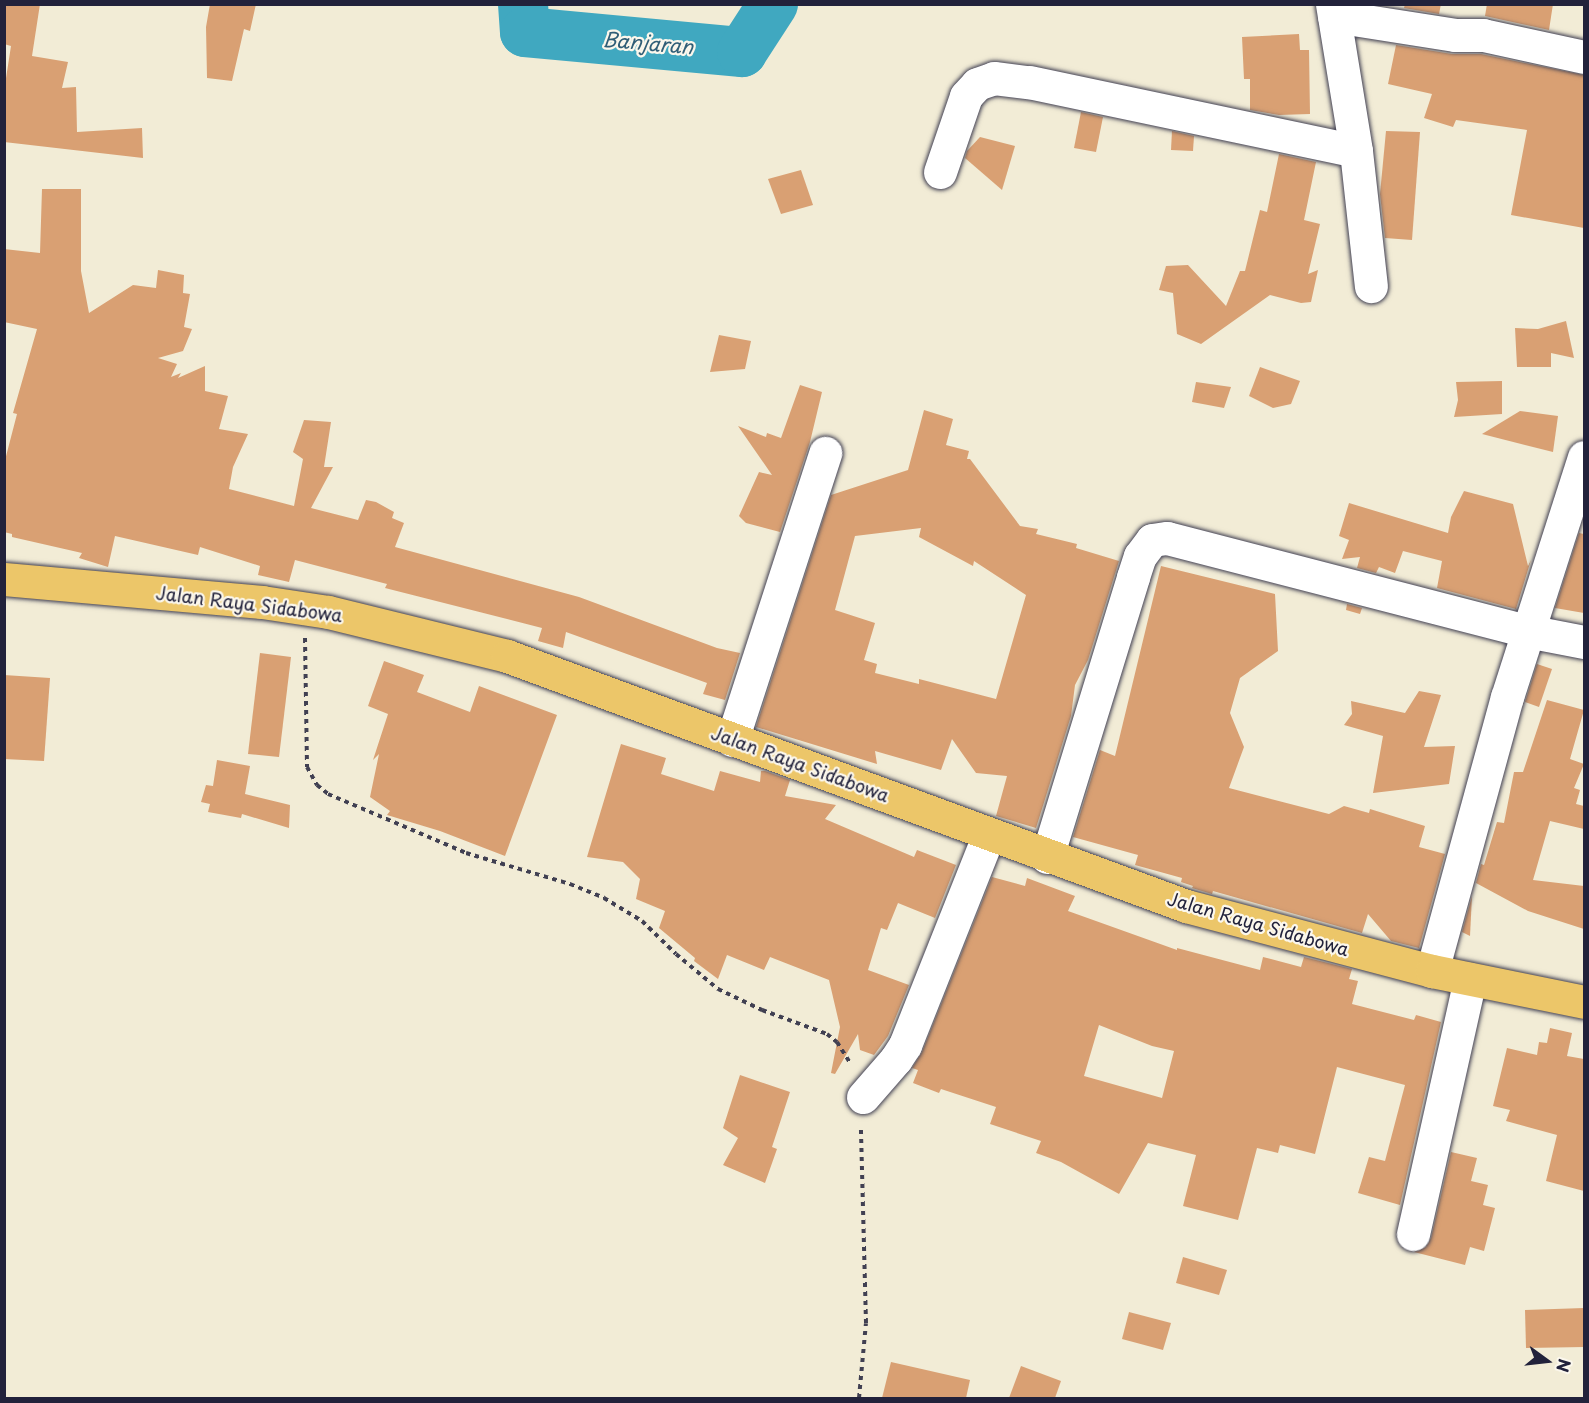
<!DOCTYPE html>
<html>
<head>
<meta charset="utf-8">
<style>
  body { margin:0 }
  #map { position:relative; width:1589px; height:1403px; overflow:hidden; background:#f2ecd6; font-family:"Playpen Sans",sans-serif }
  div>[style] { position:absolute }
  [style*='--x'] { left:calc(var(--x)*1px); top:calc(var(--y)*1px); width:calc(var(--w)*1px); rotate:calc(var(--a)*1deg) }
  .river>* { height:50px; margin:-25px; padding:0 25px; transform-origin:25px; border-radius:25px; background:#40a8c0 }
  .building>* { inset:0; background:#d9a073 }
  .path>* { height:4px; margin-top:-2px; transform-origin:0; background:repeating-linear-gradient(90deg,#414052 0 4.5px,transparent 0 9px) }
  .roads { filter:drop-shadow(0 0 2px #414052) drop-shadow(0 0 2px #414052) }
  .minor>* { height:33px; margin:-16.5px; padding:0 16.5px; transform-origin:16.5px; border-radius:16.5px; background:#fff }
  .highway>* { height:33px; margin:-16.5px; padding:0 16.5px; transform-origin:16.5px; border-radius:16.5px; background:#ecc669 }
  span { translate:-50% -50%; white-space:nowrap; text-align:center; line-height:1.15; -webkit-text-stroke:4.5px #fbf7ec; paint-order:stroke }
  .street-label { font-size:18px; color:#22223b }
  .water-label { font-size:20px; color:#305e77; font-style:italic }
  .frame { position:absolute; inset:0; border:6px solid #22223b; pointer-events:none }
  .north { position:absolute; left:1517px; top:1331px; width:60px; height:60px; -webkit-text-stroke:4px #fbf7ec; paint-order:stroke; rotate:105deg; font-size:16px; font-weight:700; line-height:24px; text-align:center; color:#22223b }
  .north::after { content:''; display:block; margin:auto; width:21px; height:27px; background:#22223b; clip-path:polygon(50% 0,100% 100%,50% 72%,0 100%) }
</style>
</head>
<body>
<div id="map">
  <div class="river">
    <div style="--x:523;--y:4;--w:28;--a:86"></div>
    <div style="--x:525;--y:32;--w:218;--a:5.3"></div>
    <div style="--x:742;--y:52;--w:57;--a:-57.1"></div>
  </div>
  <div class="building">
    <div style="clip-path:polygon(4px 4px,40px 4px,32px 56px,68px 62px,62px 88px,76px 87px,77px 132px,142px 128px,143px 158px,4px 142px,4px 91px,11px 46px,4px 44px)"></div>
    <div style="clip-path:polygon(210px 4px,256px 4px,250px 31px,244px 29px,232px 81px,207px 78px,206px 27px)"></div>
    <div style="clip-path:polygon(1405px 4px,1441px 4px,1439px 14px,1404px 8px)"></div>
    <div style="clip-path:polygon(1487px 4px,1553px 4px,1549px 30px,1485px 16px)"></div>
    <div style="clip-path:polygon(1299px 34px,1300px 50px,1309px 50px,1310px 114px,1279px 115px,1250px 110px,1250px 79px,1244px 79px,1242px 37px)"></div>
    <div style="clip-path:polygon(1396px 45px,1452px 54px,1481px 54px,1584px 75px,1584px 228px,1511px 215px,1527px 130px,1456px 120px,1453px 127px,1424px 118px,1432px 94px,1388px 84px)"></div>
    <div style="clip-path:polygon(1081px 112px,1103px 117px,1096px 152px,1074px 148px)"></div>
    <div style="clip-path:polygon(1172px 131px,1194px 136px,1193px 151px,1171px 150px)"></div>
    <div style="clip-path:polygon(1386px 131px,1420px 132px,1412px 240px,1385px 238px,1380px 194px)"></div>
    <div style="clip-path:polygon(980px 137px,1015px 146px,1002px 190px,965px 158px,967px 151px)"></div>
    <div style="clip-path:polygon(1279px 154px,1316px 162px,1304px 220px,1320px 224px,1308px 274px,1318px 270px,1311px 302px,1301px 303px,1270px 295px,1201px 344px,1177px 334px,1173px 293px,1159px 290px,1166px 266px,1188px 265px,1226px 306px,1240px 271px,1245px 271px,1260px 210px,1267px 212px)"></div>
    <div style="clip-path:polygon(801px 170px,813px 205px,781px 214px,768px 179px)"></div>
    <div style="clip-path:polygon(42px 189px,81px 189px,81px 271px,89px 313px,133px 285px,156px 288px,158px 270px,184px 275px,183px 293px,190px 294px,184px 327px,192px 329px,183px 351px,158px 358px,177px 364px,171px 377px,181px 373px,178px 378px,205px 366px,205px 391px,228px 396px,219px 429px,248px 434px,233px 467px,229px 489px,294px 506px,303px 459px,293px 452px,304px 420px,331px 422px,324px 467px,333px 467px,311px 508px,358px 520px,366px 500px,376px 502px,394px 512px,392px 518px,404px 523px,395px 547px,579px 597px,717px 648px,740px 653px,725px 700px,703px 694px,707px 683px,566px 632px,563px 648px,538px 641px,542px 628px,385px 588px,387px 584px,295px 560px,289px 582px,258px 575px,260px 566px,200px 547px,198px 555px,115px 536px,108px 567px,79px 558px,82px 553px,12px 537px,12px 534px,4px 532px,4px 464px,17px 414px,13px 413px,37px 329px,4px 322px,4px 249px,40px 253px)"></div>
    <div style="clip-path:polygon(1566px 321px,1574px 358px,1551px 353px,1551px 367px,1517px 367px,1515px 328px,1538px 329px)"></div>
    <div style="clip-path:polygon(719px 335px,751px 341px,745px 369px,710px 372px)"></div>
    <div style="clip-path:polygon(1260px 367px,1300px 381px,1291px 404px,1273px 408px,1249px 396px)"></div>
    <div style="clip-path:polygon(1502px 381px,1502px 414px,1454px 417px,1458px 400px,1456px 382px)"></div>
    <div style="clip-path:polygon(1196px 382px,1231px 387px,1224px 408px,1192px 402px)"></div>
    <div style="clip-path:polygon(800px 385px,822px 392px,810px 442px,780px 532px,746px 523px,739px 516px,759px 472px,772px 475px,738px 426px,766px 437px,767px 433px,781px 438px)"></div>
    <div style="clip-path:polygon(evenodd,924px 410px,953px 419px,946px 445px,969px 451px,967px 459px,970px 459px,1020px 526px,1038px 529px,1036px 534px,1077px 544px,1076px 548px,1119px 561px,1088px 660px,1075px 685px,1071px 716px,1036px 828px,996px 816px,1007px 776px,976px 773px,952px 739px,941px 770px,875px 751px,877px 764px,756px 727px,831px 495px,908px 470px,924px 410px,921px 528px,919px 537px,973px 566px,974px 561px,1026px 595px,996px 699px,919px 679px,919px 684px,875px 673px,877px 664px,864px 660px,875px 623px,835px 610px,855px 536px,921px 528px)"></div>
    <div style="clip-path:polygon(1520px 411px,1558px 416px,1553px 452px,1482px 434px)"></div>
    <div style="clip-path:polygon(1464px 491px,1513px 504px,1528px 566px,1531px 560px,1516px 609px,1437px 588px,1442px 561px,1403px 551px,1395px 573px,1379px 567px,1376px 573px,1357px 568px,1360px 557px,1342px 559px,1349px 540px,1339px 536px,1349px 503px,1448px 533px,1451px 517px)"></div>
    <div style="clip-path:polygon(1579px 533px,1584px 534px,1584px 613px,1555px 608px)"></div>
    <div style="clip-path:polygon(1161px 566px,1275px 594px,1278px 651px,1240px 678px,1230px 713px,1244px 747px,1229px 788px,1329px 814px,1344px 806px,1369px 813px,1370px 809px,1425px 826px,1419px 847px,1445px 854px,1419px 948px,1391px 941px,1368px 914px,1362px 933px,1213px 891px,1212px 894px,1192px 888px,1193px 886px,1181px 882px,1182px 878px,1135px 865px,1138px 855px,1073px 837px,1100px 750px,1115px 756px)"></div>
    <div style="clip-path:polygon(1347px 604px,1362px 608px,1360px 614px,1346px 610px)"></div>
    <div style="clip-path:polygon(260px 653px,291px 657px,279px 757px,248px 754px)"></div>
    <div style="clip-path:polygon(384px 661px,424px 675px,417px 692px,470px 712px,479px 686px,557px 715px,505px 856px,440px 831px,387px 815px,390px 811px,370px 797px,379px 754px,373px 760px,388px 714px,368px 706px)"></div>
    <div style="clip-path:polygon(1537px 664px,1552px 669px,1539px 707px,1525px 702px)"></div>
    <div style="clip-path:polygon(4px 675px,50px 678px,44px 761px,4px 759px)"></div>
    <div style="clip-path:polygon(1419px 691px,1441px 695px,1424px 747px,1455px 746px,1449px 784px,1373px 793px,1383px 736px,1344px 725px,1352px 714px,1351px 701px,1405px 713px)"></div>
    <div style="clip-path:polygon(1547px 700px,1584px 710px,1570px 759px,1584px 764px,1574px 788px,1580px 790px,1576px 804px,1584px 806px,1584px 829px,1550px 821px,1533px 880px,1584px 886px,1584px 929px,1528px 911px,1476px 883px,1481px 864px,1484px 865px,1497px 822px,1504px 823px,1514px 772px,1523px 772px)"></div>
    <div style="clip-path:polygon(621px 744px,666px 758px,661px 774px,714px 791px,720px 771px,760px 782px,761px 771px,765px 771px,790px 780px,785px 796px,836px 805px,825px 819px,914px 857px,917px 850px,956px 865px,935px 918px,898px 903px,887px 930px,881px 928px,868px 970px,909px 985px,888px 1036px,874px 1055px,860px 1050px,858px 1034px,835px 1074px,831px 1073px,840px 1027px,829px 980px,770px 957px,764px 970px,727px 955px,718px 979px,694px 961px,695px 958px,659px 928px,665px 911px,636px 899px,640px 879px,623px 862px,587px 857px)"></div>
    <div style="clip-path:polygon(217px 760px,250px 766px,245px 794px,290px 805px,289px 828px,242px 814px,241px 818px,208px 812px,210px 804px,201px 802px,206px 785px,213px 786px)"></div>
    <div style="clip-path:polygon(evenodd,992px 877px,1025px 886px,1027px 878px,1075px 896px,1068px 911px,1177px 950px,1177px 948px,1260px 970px,1263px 957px,1301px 967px,1304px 957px,1352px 969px,1349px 979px,1358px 981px,1352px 1004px,1414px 1020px,1416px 1015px,1441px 1022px,1400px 1205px,1358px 1193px,1369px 1157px,1385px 1161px,1405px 1085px,1337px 1067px,1315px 1154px,1280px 1145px,1278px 1153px,1257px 1148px,1238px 1220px,1183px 1206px,1196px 1155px,1148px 1143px,1119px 1194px,1061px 1162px,1036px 1153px,1041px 1141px,990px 1124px,996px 1107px,941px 1089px,939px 1093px,913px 1083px,918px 1070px,912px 1068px,922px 1052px,992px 877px,1099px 1025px,1152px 1046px,1174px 1051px,1162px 1098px,1084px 1076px,1099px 1025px)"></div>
    <div style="clip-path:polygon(1472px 896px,1470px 936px,1462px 932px)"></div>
    <div style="clip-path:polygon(1550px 1028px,1572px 1033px,1567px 1056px,1584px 1059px,1584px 1191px,1546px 1181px,1557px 1135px,1506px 1121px,1510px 1110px,1493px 1106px,1507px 1048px,1537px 1055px,1539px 1042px,1547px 1043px)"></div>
    <div style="clip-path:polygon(740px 1075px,790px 1092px,772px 1147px,777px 1149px,765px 1183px,723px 1165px,738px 1138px,723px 1128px)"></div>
    <div style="clip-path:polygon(1451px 1152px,1477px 1158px,1471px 1181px,1488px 1185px,1483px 1205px,1495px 1208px,1484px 1251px,1470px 1247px,1465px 1265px,1414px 1252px,1426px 1247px,1431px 1238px)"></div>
    <div style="clip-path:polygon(1183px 1257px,1227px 1270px,1219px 1295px,1176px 1283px)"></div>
    <div style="clip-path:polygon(1584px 1308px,1584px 1347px,1526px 1348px,1525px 1310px)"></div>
    <div style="clip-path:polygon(1129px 1312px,1171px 1323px,1163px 1350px,1122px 1339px)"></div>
    <div style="clip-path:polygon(891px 1362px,970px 1380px,966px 1398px,882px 1398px)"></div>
    <div style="clip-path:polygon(1021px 1366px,1061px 1381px,1055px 1398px,1009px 1398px)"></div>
  </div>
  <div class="path">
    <div style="--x:305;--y:638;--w:129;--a:89.1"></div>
    <div style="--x:307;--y:767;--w:21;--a:61"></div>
    <div style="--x:317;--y:785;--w:14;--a:39"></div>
    <div style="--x:328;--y:794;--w:150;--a:23.1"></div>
    <div style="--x:466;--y:853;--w:109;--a:16.6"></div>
    <div style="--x:570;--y:884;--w:37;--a:22"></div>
    <div style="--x:604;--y:898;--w:44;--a:31.2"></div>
    <div style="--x:642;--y:921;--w:47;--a:44.1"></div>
    <div style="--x:676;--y:954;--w:55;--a:39.8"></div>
    <div style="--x:718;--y:989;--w:49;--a:25.5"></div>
    <div style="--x:762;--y:1010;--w:69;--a:20.3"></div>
    <div style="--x:827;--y:1034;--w:13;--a:39"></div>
    <div style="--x:837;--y:1042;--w:26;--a:58"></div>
    <div style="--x:859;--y:1398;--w:75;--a:-84.7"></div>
    <div style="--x:866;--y:1323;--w:196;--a:-91.5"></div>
  </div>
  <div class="roads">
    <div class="minor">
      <div style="--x:1332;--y:4;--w:149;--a:80.7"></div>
      <div style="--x:1356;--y:151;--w:136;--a:83.7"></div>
      <div style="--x:1334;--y:16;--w:122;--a:8.9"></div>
      <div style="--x:1455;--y:35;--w:28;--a:0"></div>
      <div style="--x:1483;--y:35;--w:103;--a:12.3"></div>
      <div style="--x:940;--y:172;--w:80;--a:-71.1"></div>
      <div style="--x:966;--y:96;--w:16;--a:-47"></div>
      <div style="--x:977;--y:84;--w:18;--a:-19"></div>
      <div style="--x:994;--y:78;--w:35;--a:7"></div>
      <div style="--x:1029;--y:82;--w:334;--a:11.9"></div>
      <div style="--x:732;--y:740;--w:302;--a:-72"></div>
      <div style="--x:1047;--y:857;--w:293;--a:-72.9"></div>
      <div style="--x:1133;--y:577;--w:22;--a:-72"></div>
      <div style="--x:1140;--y:556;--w:20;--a:-53"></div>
      <div style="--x:1152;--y:540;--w:15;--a:-8"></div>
      <div style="--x:1167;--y:538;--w:372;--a:14.5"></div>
      <div style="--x:1527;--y:631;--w:58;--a:10.9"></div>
      <div style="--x:1432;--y:971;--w:284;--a:-74.7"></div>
      <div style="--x:1507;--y:697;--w:252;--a:-72.2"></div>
      <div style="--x:863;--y:1097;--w:50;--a:-49"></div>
      <div style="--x:896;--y:1059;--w:17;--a:-57"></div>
      <div style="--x:905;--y:1045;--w:227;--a:-68.3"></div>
      <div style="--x:1413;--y:1234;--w:261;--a:-77.4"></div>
    </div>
    <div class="highway">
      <div style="--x:4;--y:579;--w:259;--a:5.1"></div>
      <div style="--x:262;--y:602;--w:67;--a:8.6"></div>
      <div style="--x:328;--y:612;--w:184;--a:13.8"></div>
      <div style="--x:507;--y:656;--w:724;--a:20.21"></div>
      <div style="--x:1186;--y:906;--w:254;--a:14.8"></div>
      <div style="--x:1432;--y:971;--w:155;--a:11.5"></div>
    </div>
  </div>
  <div class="street-label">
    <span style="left:249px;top:604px;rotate:7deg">Jalan Raya Sidabowa</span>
    <span style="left:800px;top:764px;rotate:20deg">Jalan Raya Sidabowa</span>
    <span style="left:1258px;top:924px;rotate:16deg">Jalan Raya Sidabowa</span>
  </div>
  <div class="water-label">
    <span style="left:648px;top:43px;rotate:5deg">Banjaran</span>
  </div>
  <div class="frame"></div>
  <div class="north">N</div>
</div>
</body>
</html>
